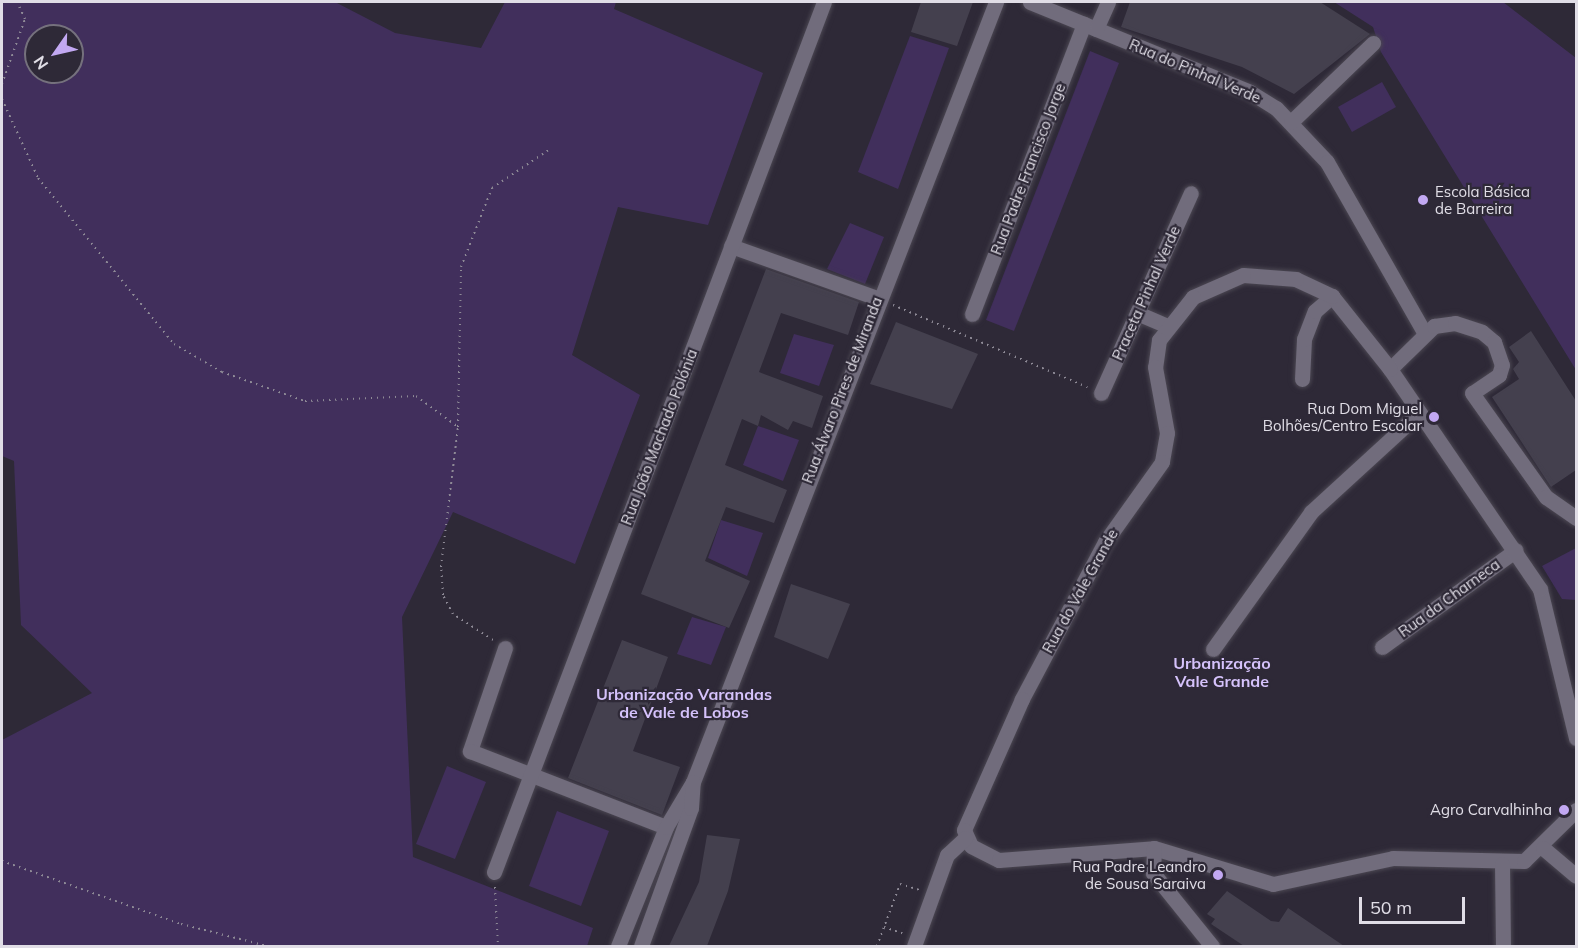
<!DOCTYPE html>
<html>
<head>
<meta charset="utf-8">
<style>
  body { margin:0 }
  #map { position:relative; width:1578px; height:948px; overflow:hidden; background:#2e2937; font-family:Mulish,sans-serif }
  div>[style] { position:absolute }
  [style*='--x'] { left:calc(var(--x)*1px); top:calc(var(--y)*1px); width:calc(var(--w)*1px); rotate:calc(var(--a)*1deg) }
  .green>* { inset:0; background:#412f5c }
  .building>* { inset:0; background:#44404e }
  .path>* { height:2px; margin-top:-1px; transform-origin:0; background:repeating-linear-gradient(90deg,#8e8a96 0 1.5px,transparent 0 6px) }
  .roads { filter:drop-shadow(0 0 2px #4b4752) drop-shadow(0 0 2px #4b4752) }
  .minor>* { height:15px; margin:-7.5px; padding:0 7.5px; transform-origin:7.5px; border-radius:7.5px; background:#716c7c }
  .dots>* { width:16px; height:16px; translate:-50% -50%; box-sizing:border-box; border:3px solid #2e2937; border-radius:50% }
  span { translate:-50% -50%; white-space:nowrap; text-align:center; line-height:1.15; -webkit-text-stroke:4.5px #2e2937; paint-order:stroke }
  .street-label { font-size:15px; color:#e0dde6 }
  .poi-label { font-size:15px; color:#e0dde6 }
  .left { translate:0 -50%; text-align:left }
  .right { translate:-100% -50%; text-align:right }
  .neighbourhood-label { font-size:16px; color:#d5c2fb; font-weight:700 }
  .frame { position:absolute; inset:0; border:3px solid #e0dde6; pointer-events:none }
  .north { position:absolute; left:24px; top:24px; width:60px; height:60px; box-sizing:border-box; background:#2e2937; border:2px solid #75717d; border-radius:50%; rotate:236deg; font-size:16px; font-weight:700; line-height:24px; text-align:center; color:#e0dde6 }
  .north::after { content:''; display:block; margin:auto; width:21px; height:27px; background:#c2a8f2; clip-path:polygon(50% 0,100% 100%,50% 72%,0 100%) }
  .scale { position:absolute; left:1359px; top:897px; width:106px; height:27px; box-sizing:border-box; border:3px solid #e0dde6; border-top:0; padding-left:8px; font-size:18px; line-height:21px; white-space:nowrap; color:#e0dde6; -webkit-text-stroke:4px #2e2937; paint-order:stroke }
</style>
</head>
<body>
<div id="map">
  <div class="green">
    <div style="clip-path:polygon(evenodd,2px 2px,335px 2px,395px 33px,481px 48px,505px 2px,616px 2px,614px 9px,763px 73px,708px 225px,618px 207px,572px 355px,640px 395px,575px 564px,453px 512px,402px 617px,413px 857px,593px 928px,587px 946px,2px 946px,2px 740px,92px 693px,21px 625px,14px 461px,2px 456px,2px 2px,36px 36px,72px 36px,72px 72px,36px 72px,36px 36px)"></div>
    <div style="clip-path:polygon(1334px 2px,1503px 2px,1576px 58px,1576px 370px,1381px 52px,1373px 27px)"></div>
    <div style="clip-path:polygon(910px 36px,949px 48px,898px 189px,858px 172px)"></div>
    <div style="clip-path:polygon(1090px 51px,1119px 63px,1014px 331px,986px 320px)"></div>
    <div style="clip-path:polygon(1382px 82px,1396px 107px,1352px 132px,1338px 107px)"></div>
    <div style="clip-path:polygon(850px 223px,884px 237px,865px 284px,827px 269px)"></div>
    <div style="clip-path:polygon(794px 334px,834px 345px,819px 386px,780px 373px)"></div>
    <div style="clip-path:polygon(758px 426px,799px 440px,783px 481px,743px 465px)"></div>
    <div style="clip-path:polygon(721px 520px,763px 533px,747px 576px,708px 558px)"></div>
    <div style="clip-path:polygon(1576px 548px,1576px 600px,1562px 599px,1542px 566px)"></div>
    <div style="clip-path:polygon(692px 617px,726px 627px,711px 665px,677px 654px)"></div>
    <div style="clip-path:polygon(447px 766px,486px 782px,455px 859px,416px 844px)"></div>
    <div style="clip-path:polygon(557px 811px,609px 831px,581px 906px,529px 886px)"></div>
  </div>
  <div class="building">
    <div style="clip-path:polygon(921px 2px,973px 2px,957px 46px,911px 32px)"></div>
    <div style="clip-path:polygon(1130px 2px,1320px 2px,1370px 34px,1294px 94px,1242px 67px,1121px 27px)"></div>
    <div style="clip-path:polygon(766px 269px,859px 302px,848px 335px,781px 313px,759px 372px,823px 396px,812px 428px,793px 421px,788px 430px,761px 415px,758px 426px,742px 419px,725px 465px,787px 490px,774px 523px,726px 507px,705px 561px,750px 581px,729px 628px,641px 594px)"></div>
    <div style="clip-path:polygon(896px 322px,978px 354px,952px 409px,870px 384px)"></div>
    <div style="clip-path:polygon(1531px 331px,1576px 401px,1576px 470px,1551px 487px,1492px 397px,1519px 379px,1513px 369px,1519px 362px,1509px 347px)"></div>
    <div style="clip-path:polygon(791px 584px,850px 604px,828px 659px,774px 637px)"></div>
    <div style="clip-path:polygon(622px 640px,668px 657px,633px 751px,680px 767px,662px 815px,568px 778px)"></div>
    <div style="clip-path:polygon(707px 835px,740px 839px,728px 891px,707px 946px,669px 946px,699px 882px)"></div>
    <div style="clip-path:polygon(1227px 891px,1271px 921px,1279px 922px,1288px 908px,1344px 946px,1244px 946px,1211px 924px,1215px 919px,1207px 914px)"></div>
  </div>
  <div class="path">
    <div style="--x:2;--y:84;--w:69;--a:-70.5"></div>
    <div style="--x:25;--y:19;--w:19;--a:-115"></div>
    <div style="--x:2;--y:99;--w:87;--a:65.5"></div>
    <div style="--x:38;--y:178;--w:215;--a:50.7"></div>
    <div style="--x:174;--y:344;--w:56;--a:30.3"></div>
    <div style="--x:222;--y:372;--w:88;--a:19.3"></div>
    <div style="--x:305;--y:401;--w:111;--a:-2.6"></div>
    <div style="--x:416;--y:396;--w:52;--a:36.4"></div>
    <div style="--x:893;--y:305;--w:211;--a:22.9"></div>
    <div style="--x:493;--y:640;--w:48;--a:-147"></div>
    <div style="--x:453;--y:614;--w:21;--a:-118"></div>
    <div style="--x:443;--y:595;--w:28;--a:-94"></div>
    <div style="--x:441;--y:567;--w:141;--a:-83.1"></div>
    <div style="--x:458;--y:427;--w:160;--a:-88.9"></div>
    <div style="--x:461;--y:267;--w:85;--a:-68.6"></div>
    <div style="--x:492;--y:188;--w:70;--a:-33.9"></div>
    <div style="--x:2;--y:861;--w:190;--a:19.4"></div>
    <div style="--x:181;--y:924;--w:89;--a:14.3"></div>
    <div style="--x:495;--y:887;--w:59;--a:87.1"></div>
    <div style="--x:884;--y:927;--w:21;--a:19"></div>
    <div style="--x:877;--y:946;--w:66;--a:-69.6"></div>
    <div style="--x:900;--y:884;--w:21;--a:17"></div>
  </div>
  <div class="roads">
    <div class="minor">
      <div style="--x:1030;--y:2;--w:238;--a:22.2"></div>
      <div style="--x:1250;--y:92;--w:31;--a:32"></div>
      <div style="--x:1276;--y:108;--w:74;--a:46.6"></div>
      <div style="--x:1327;--y:162;--w:196;--a:60.3"></div>
      <div style="--x:1096;--y:29;--w:30;--a:-66"></div>
      <div style="--x:1291;--y:122;--w:114;--a:-43.9"></div>
      <div style="--x:731;--y:246;--w:155;--a:19.6"></div>
      <div style="--x:1137;--y:313;--w:34;--a:23"></div>
      <div style="--x:972;--y:314;--w:311;--a:-68.9"></div>
      <div style="--x:1390;--y:369;--w:62;--a:-44.3"></div>
      <div style="--x:1434;--y:326;--w:21;--a:-8"></div>
      <div style="--x:1455;--y:323;--w:28;--a:18"></div>
      <div style="--x:1482;--y:332;--w:16;--a:40"></div>
      <div style="--x:1494;--y:342;--w:24;--a:71"></div>
      <div style="--x:1502;--y:365;--w:10;--a:107"></div>
      <div style="--x:1499;--y:375;--w:32;--a:146"></div>
      <div style="--x:1472;--y:393;--w:128;--a:54.6"></div>
      <div style="--x:1546;--y:497;--w:37;--a:35"></div>
      <div style="--x:1302;--y:379;--w:40;--a:-87.1"></div>
      <div style="--x:1304;--y:339;--w:30;--a:-69"></div>
      <div style="--x:1315;--y:311;--w:23;--a:-41"></div>
      <div style="--x:1101;--y:393;--w:219;--a:-65.8"></div>
      <div style="--x:1382;--y:647;--w:165;--a:-35.9"></div>
      <div style="--x:505;--y:648;--w:109;--a:108.8"></div>
      <div style="--x:470;--y:751;--w:210;--a:21.2"></div>
      <div style="--x:1213;--y:649;--w:168;--a:-54.4"></div>
      <div style="--x:1311;--y:512;--w:145;--a:-42.5"></div>
      <div style="--x:1576;--y:738;--w:153;--a:-103.6"></div>
      <div style="--x:1540;--y:589;--w:266;--a:-124.3"></div>
      <div style="--x:1390;--y:369;--w:93;--a:-128.5"></div>
      <div style="--x:1332;--y:296;--w:40;--a:-155"></div>
      <div style="--x:1296;--y:279;--w:53;--a:-175.7"></div>
      <div style="--x:1243;--y:275;--w:55;--a:156.3"></div>
      <div style="--x:1193;--y:297;--w:55;--a:128.3"></div>
      <div style="--x:1159;--y:340;--w:27;--a:98"></div>
      <div style="--x:1155;--y:367;--w:67;--a:79.7"></div>
      <div style="--x:1167;--y:433;--w:29;--a:100"></div>
      <div style="--x:1162;--y:462;--w:98;--a:125.5"></div>
      <div style="--x:1105;--y:542;--w:178;--a:117.9"></div>
      <div style="--x:1022;--y:699;--w:143;--a:113.9"></div>
      <div style="--x:964;--y:830;--w:17;--a:66"></div>
      <div style="--x:971;--y:846;--w:31;--a:27"></div>
      <div style="--x:999;--y:860;--w:155;--a:-4.4"></div>
      <div style="--x:1154;--y:848;--w:124;--a:16.8"></div>
      <div style="--x:1273;--y:884;--w:123;--a:-12.2"></div>
      <div style="--x:1393;--y:858;--w:131;--a:1.3"></div>
      <div style="--x:1524;--y:861;--w:73;--a:-44.4"></div>
      <div style="--x:1154;--y:848;--w:25;--a:92"></div>
      <div style="--x:1153;--y:873;--w:94;--a:51.1"></div>
      <div style="--x:1543;--y:848;--w:43;--a:40.3"></div>
      <div style="--x:1502;--y:864;--w:82;--a:89.3"></div>
      <div style="--x:494;--y:872;--w:930;--a:-69.23"></div>
      <div style="--x:618;--y:946;--w:128;--a:-68"></div>
      <div style="--x:666;--y:827;--w:52;--a:-59"></div>
      <div style="--x:693;--y:782;--w:837;--a:-68.77"></div>
      <div style="--x:641;--y:946;--w:147;--a:-70.1"></div>
      <div style="--x:691;--y:808;--w:26;--a:-86"></div>
      <div style="--x:914;--y:946;--w:97;--a:-70.1"></div>
      <div style="--x:947;--y:855;--w:25;--a:-43"></div>
    </div>
  </div>
  <div class="dots">
    <div style="left:1423px;top:200px;background:#c2a8f2"></div>
    <div style="left:1434px;top:417px;background:#c2a8f2"></div>
    <div style="left:1564px;top:810px;background:#c2a8f2"></div>
    <div style="left:1218px;top:875px;background:#c2a8f2"></div>
  </div>
  <div class="street-label">
    <span style="left:1195px;top:71px;rotate:23deg">Rua do Pinhal Verde</span>
    <span style="left:1028px;top:169px;rotate:-69deg">Rua Padre Francisco Jorge</span>
    <span style="left:1146px;top:293px;rotate:-66deg">Praceta Pinhal Verde</span>
    <span style="left:842px;top:390px;rotate:-69deg">Rua Álvaro Pires de Miranda</span>
    <span style="left:659px;top:437px;rotate:-69deg">Rua João Machado Polónia</span>
    <span style="left:1080px;top:591px;rotate:-61deg">Rua do Vale Grande</span>
    <span style="left:1449px;top:598px;rotate:-36deg">Rua da Charneca</span>
  </div>
  <div class="poi-label">
    <span class="left" style="left:1435px;top:200px">Escola Básica<br>de Barreira</span>
    <span class="right" style="left:1422px;top:417px">Rua Dom Miguel<br>Bolhões/Centro Escolar</span>
    <span class="right" style="left:1552px;top:810px">Agro Carvalhinha</span>
    <span class="right" style="left:1206px;top:875px">Rua Padre Leandro<br>de Sousa Saraiva</span>
  </div>
  <div class="neighbourhood-label">
    <span style="left:1222px;top:672px">Urbanização<br>Vale Grande</span>
    <span style="left:684px;top:703px">Urbanização Varandas<br>de Vale de Lobos</span>
  </div>
  <div class="frame"></div>
  <div class="north">N</div>
  <div class="scale">50 m</div>
</div>
</body>
</html>
